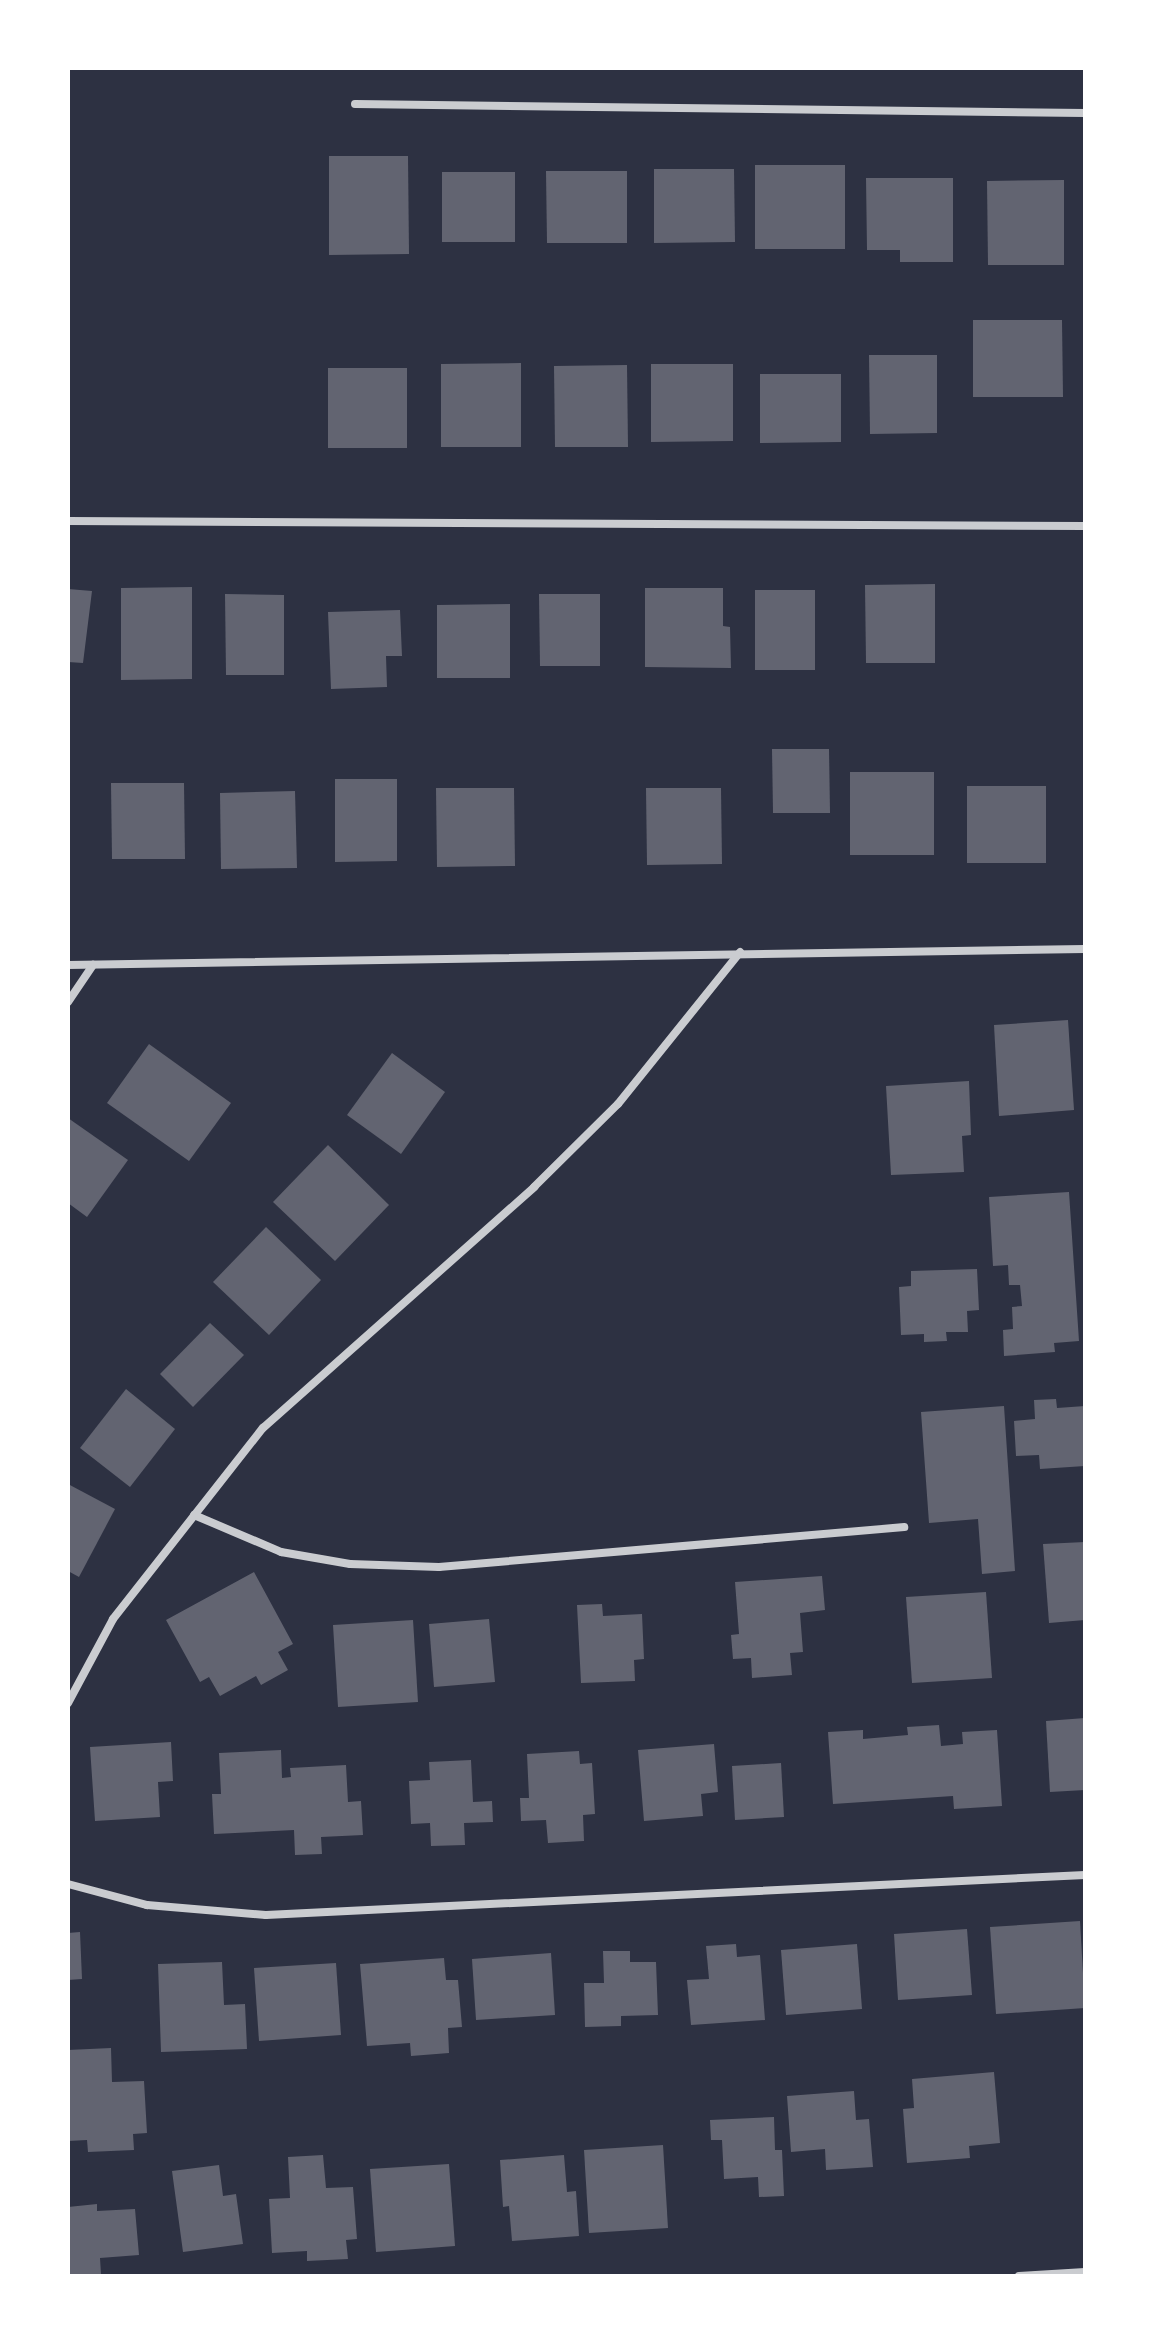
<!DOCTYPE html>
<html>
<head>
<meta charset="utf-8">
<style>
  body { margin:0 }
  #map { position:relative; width:1153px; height:2344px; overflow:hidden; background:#2d3142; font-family:"Varela Round",sans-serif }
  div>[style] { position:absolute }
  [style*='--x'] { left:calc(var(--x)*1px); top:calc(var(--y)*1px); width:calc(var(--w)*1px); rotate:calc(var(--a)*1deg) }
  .building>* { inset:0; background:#626471 }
  .minor>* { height:8px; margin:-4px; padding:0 4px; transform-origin:4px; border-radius:4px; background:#caccd0 }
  span { translate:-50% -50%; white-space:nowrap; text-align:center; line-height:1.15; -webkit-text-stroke:6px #fff; paint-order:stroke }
  .frame { position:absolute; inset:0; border:70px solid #fff; pointer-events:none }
</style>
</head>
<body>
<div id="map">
  <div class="building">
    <div style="clip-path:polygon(329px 156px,408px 156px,409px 254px,329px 255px)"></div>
    <div style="clip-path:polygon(755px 165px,845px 165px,845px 249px,755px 249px)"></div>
    <div style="clip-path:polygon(654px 169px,734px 169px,735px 242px,654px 243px)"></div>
    <div style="clip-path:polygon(546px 171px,627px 171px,627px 243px,547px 243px)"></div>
    <div style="clip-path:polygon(442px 172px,515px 172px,515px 242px,442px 242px)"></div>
    <div style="clip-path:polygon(866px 178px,953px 178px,953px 262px,900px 262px,900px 250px,867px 250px)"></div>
    <div style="clip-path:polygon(1064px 180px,1064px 265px,988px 265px,987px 181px)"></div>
    <div style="clip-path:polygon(973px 320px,1062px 320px,1063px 397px,973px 397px)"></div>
    <div style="clip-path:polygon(869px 355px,937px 355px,937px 433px,870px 434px)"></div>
    <div style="clip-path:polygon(521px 363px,521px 447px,441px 447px,441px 364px)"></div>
    <div style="clip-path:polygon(651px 364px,733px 364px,733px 441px,651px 442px)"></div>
    <div style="clip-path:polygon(627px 365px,628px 447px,555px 447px,554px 366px)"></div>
    <div style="clip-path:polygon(328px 368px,407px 368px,407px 448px,328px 448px)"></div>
    <div style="clip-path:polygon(760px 374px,841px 374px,841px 442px,760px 443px)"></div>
    <div style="clip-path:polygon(935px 584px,935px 663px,866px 663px,865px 585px)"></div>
    <div style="clip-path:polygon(192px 587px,192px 679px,121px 680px,121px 588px)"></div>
    <div style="clip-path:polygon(645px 588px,723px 588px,723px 626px,730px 627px,731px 668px,645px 667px)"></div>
    <div style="clip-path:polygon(68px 589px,92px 591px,83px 663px,68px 662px)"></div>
    <div style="clip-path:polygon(755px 590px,815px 590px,815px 670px,755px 670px)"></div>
    <div style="clip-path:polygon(225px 594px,284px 595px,284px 675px,226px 675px)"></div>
    <div style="clip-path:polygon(539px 594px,600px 594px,600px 666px,540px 666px)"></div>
    <div style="clip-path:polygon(510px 604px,510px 678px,437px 678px,437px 605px)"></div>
    <div style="clip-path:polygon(400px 610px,402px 656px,386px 656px,387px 687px,331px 689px,328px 612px)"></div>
    <div style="clip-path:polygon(772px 749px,829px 749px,830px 813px,773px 813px)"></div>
    <div style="clip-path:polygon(850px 772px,934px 772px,934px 855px,850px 855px)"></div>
    <div style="clip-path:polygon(335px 779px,397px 779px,397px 861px,335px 862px)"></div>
    <div style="clip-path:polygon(111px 783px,184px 783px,185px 859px,112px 859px)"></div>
    <div style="clip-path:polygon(967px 786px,1046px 786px,1046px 863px,967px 863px)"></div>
    <div style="clip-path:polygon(436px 788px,514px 788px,515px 866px,437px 867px)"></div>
    <div style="clip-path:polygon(646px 788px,721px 788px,722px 864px,647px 865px)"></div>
    <div style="clip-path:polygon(295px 791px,297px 868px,221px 869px,220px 793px)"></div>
    <div style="clip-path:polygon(1068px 1020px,1074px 1110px,999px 1116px,994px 1025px)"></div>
    <div style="clip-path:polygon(149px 1044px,231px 1103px,189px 1161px,107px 1103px)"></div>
    <div style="clip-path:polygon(392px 1053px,445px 1092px,401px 1154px,347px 1115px)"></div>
    <div style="clip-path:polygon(969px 1081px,971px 1135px,962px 1136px,964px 1172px,891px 1175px,886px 1086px)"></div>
    <div style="clip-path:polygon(68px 1118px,128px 1160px,87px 1217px,68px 1203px)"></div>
    <div style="clip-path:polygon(328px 1145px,389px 1205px,335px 1261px,273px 1202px)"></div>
    <div style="clip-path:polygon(1069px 1192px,1079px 1341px,1054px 1343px,1055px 1352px,1004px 1356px,1003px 1330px,1013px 1329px,1012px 1307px,1022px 1306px,1020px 1285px,1009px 1285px,1008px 1265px,993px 1266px,989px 1197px)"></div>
    <div style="clip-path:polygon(266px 1227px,321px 1280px,269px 1335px,213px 1282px)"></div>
    <div style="clip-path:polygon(977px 1269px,979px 1310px,967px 1311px,968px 1332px,946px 1332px,947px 1341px,924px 1342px,924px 1334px,901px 1335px,899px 1287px,911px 1286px,911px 1271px)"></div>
    <div style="clip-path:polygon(210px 1323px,244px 1355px,193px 1407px,160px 1374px)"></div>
    <div style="clip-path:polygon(126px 1389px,175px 1429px,130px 1487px,80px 1448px)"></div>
    <div style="clip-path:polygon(1056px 1399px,1057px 1408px,1085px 1406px,1085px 1466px,1040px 1469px,1039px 1455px,1016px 1456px,1014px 1421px,1035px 1419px,1034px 1400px)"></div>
    <div style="clip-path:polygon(1004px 1406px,1015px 1571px,982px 1574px,978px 1519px,929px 1523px,921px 1412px)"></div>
    <div style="clip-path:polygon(68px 1484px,115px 1509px,79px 1577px,68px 1571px)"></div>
    <div style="clip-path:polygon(1085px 1542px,1085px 1620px,1049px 1623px,1043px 1544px)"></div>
    <div style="clip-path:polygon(254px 1572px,293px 1644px,278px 1652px,288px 1670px,261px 1685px,256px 1676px,220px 1696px,209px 1677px,200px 1682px,166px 1620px)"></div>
    <div style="clip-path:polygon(822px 1576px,825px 1610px,800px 1613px,803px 1652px,790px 1653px,792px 1675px,752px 1678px,751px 1658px,733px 1659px,731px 1635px,739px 1634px,735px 1582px)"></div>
    <div style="clip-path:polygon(986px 1592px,992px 1678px,912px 1683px,906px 1597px)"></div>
    <div style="clip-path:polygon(602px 1604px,603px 1616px,642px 1614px,644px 1659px,634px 1660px,635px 1681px,581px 1683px,577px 1605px)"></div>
    <div style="clip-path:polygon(489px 1619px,495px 1682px,434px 1687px,429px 1624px)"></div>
    <div style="clip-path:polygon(413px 1620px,418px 1702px,338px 1707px,333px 1625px)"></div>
    <div style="clip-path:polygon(1085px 1718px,1085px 1790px,1050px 1792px,1046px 1721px)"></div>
    <div style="clip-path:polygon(939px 1725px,941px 1746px,963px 1744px,962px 1732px,997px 1730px,1002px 1806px,954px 1809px,953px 1796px,833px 1804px,828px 1732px,863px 1730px,863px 1739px,908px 1735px,907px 1727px)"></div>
    <div style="clip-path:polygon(171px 1742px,173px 1781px,158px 1782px,160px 1817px,95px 1821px,90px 1747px)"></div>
    <div style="clip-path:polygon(714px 1744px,718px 1792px,701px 1794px,703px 1816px,644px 1821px,638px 1750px)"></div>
    <div style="clip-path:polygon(281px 1750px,282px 1778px,291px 1777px,290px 1768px,346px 1765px,348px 1802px,361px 1801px,363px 1835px,321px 1837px,322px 1854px,295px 1855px,294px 1830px,214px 1834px,212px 1794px,221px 1794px,219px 1753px)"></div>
    <div style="clip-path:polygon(579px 1751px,580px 1764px,592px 1763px,595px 1814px,583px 1815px,584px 1841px,548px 1843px,546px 1820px,521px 1821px,520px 1798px,529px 1798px,527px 1754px)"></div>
    <div style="clip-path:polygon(471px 1760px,473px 1802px,492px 1801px,493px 1822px,464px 1823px,465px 1845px,431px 1846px,430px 1823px,411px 1824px,409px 1781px,430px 1780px,429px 1762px)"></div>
    <div style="clip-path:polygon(781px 1763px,784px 1817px,735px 1820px,732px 1766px)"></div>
    <div style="clip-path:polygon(1080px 1921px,1085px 2008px,996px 2014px,990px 1927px)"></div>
    <div style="clip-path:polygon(967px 1929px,972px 1995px,898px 2000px,894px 1934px)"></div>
    <div style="clip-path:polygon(80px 1932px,82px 1979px,68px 1980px,68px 1933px)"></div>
    <div style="clip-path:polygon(736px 1944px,737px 1957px,760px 1955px,765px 2020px,691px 2025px,687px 1980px,709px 1979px,706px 1946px)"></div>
    <div style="clip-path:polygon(857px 1944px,862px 2009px,786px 2015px,781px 1950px)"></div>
    <div style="clip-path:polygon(603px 1951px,630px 1951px,630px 1962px,656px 1962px,658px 2015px,621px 2016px,621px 2026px,585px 2027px,584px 1983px,604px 1983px)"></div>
    <div style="clip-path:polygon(551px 1953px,555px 2015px,476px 2020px,472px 1959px)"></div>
    <div style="clip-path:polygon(444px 1958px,446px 1980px,458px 1980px,462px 2027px,448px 2028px,449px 2053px,411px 2056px,410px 2043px,367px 2046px,360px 1964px)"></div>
    <div style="clip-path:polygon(222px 1962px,224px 2005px,245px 2004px,247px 2049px,161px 2052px,158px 1964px)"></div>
    <div style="clip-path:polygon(336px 1963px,341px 2035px,259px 2041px,254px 1968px)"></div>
    <div style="clip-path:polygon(111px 2048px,112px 2082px,144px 2081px,147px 2133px,133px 2134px,134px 2150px,88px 2152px,87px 2140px,68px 2141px,68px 2050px)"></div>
    <div style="clip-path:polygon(994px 2072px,1000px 2143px,969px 2146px,970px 2158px,907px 2163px,903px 2109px,914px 2108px,912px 2079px)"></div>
    <div style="clip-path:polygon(854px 2091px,856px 2120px,869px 2119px,873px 2167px,826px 2170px,825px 2149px,791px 2152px,787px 2096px)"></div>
    <div style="clip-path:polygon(774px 2117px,775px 2150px,782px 2150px,784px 2196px,759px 2197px,758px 2177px,724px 2179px,722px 2140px,711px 2140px,710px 2120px)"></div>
    <div style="clip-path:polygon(663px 2145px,668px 2228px,589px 2233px,584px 2150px)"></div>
    <div style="clip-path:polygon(323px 2155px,326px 2188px,353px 2187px,357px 2239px,346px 2240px,348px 2259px,307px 2261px,307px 2251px,272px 2253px,269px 2199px,290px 2198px,288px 2157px)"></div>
    <div style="clip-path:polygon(564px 2155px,567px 2192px,576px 2191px,579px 2236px,512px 2241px,509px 2206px,503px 2207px,500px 2160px)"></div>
    <div style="clip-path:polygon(449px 2164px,455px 2246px,376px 2252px,370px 2169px)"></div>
    <div style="clip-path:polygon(219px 2165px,223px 2196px,236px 2194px,243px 2244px,183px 2252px,172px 2171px)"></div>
    <div style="clip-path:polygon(97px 2204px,97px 2211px,135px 2209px,139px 2255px,100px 2258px,101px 2274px,68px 2276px,68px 2207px)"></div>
  </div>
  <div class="minor">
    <div style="--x:355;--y:104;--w:730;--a:0.71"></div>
    <div style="--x:68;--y:521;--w:1017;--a:0.28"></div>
    <div style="--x:68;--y:965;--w:1017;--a:-0.9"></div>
    <div style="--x:68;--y:1002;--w:45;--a:-56"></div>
    <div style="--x:194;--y:1515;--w:95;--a:23"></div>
    <div style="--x:281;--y:1552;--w:70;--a:9.9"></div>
    <div style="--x:350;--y:1564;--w:89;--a:1.9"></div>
    <div style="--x:439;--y:1567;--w:467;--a:-4.9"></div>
    <div style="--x:68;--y:1703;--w:95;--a:-61.8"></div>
    <div style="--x:113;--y:1619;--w:243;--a:-51.9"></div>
    <div style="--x:263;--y:1428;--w:363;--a:-41.6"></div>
    <div style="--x:534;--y:1187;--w:118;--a:-44.7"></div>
    <div style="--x:618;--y:1104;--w:195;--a:-51.2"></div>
    <div style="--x:68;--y:1884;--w:82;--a:14.9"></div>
    <div style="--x:147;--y:1905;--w:119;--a:4.8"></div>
    <div style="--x:266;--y:1915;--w:820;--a:-2.8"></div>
    <div style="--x:1019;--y:2276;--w:66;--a:-3.5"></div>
  </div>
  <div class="frame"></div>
</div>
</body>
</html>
